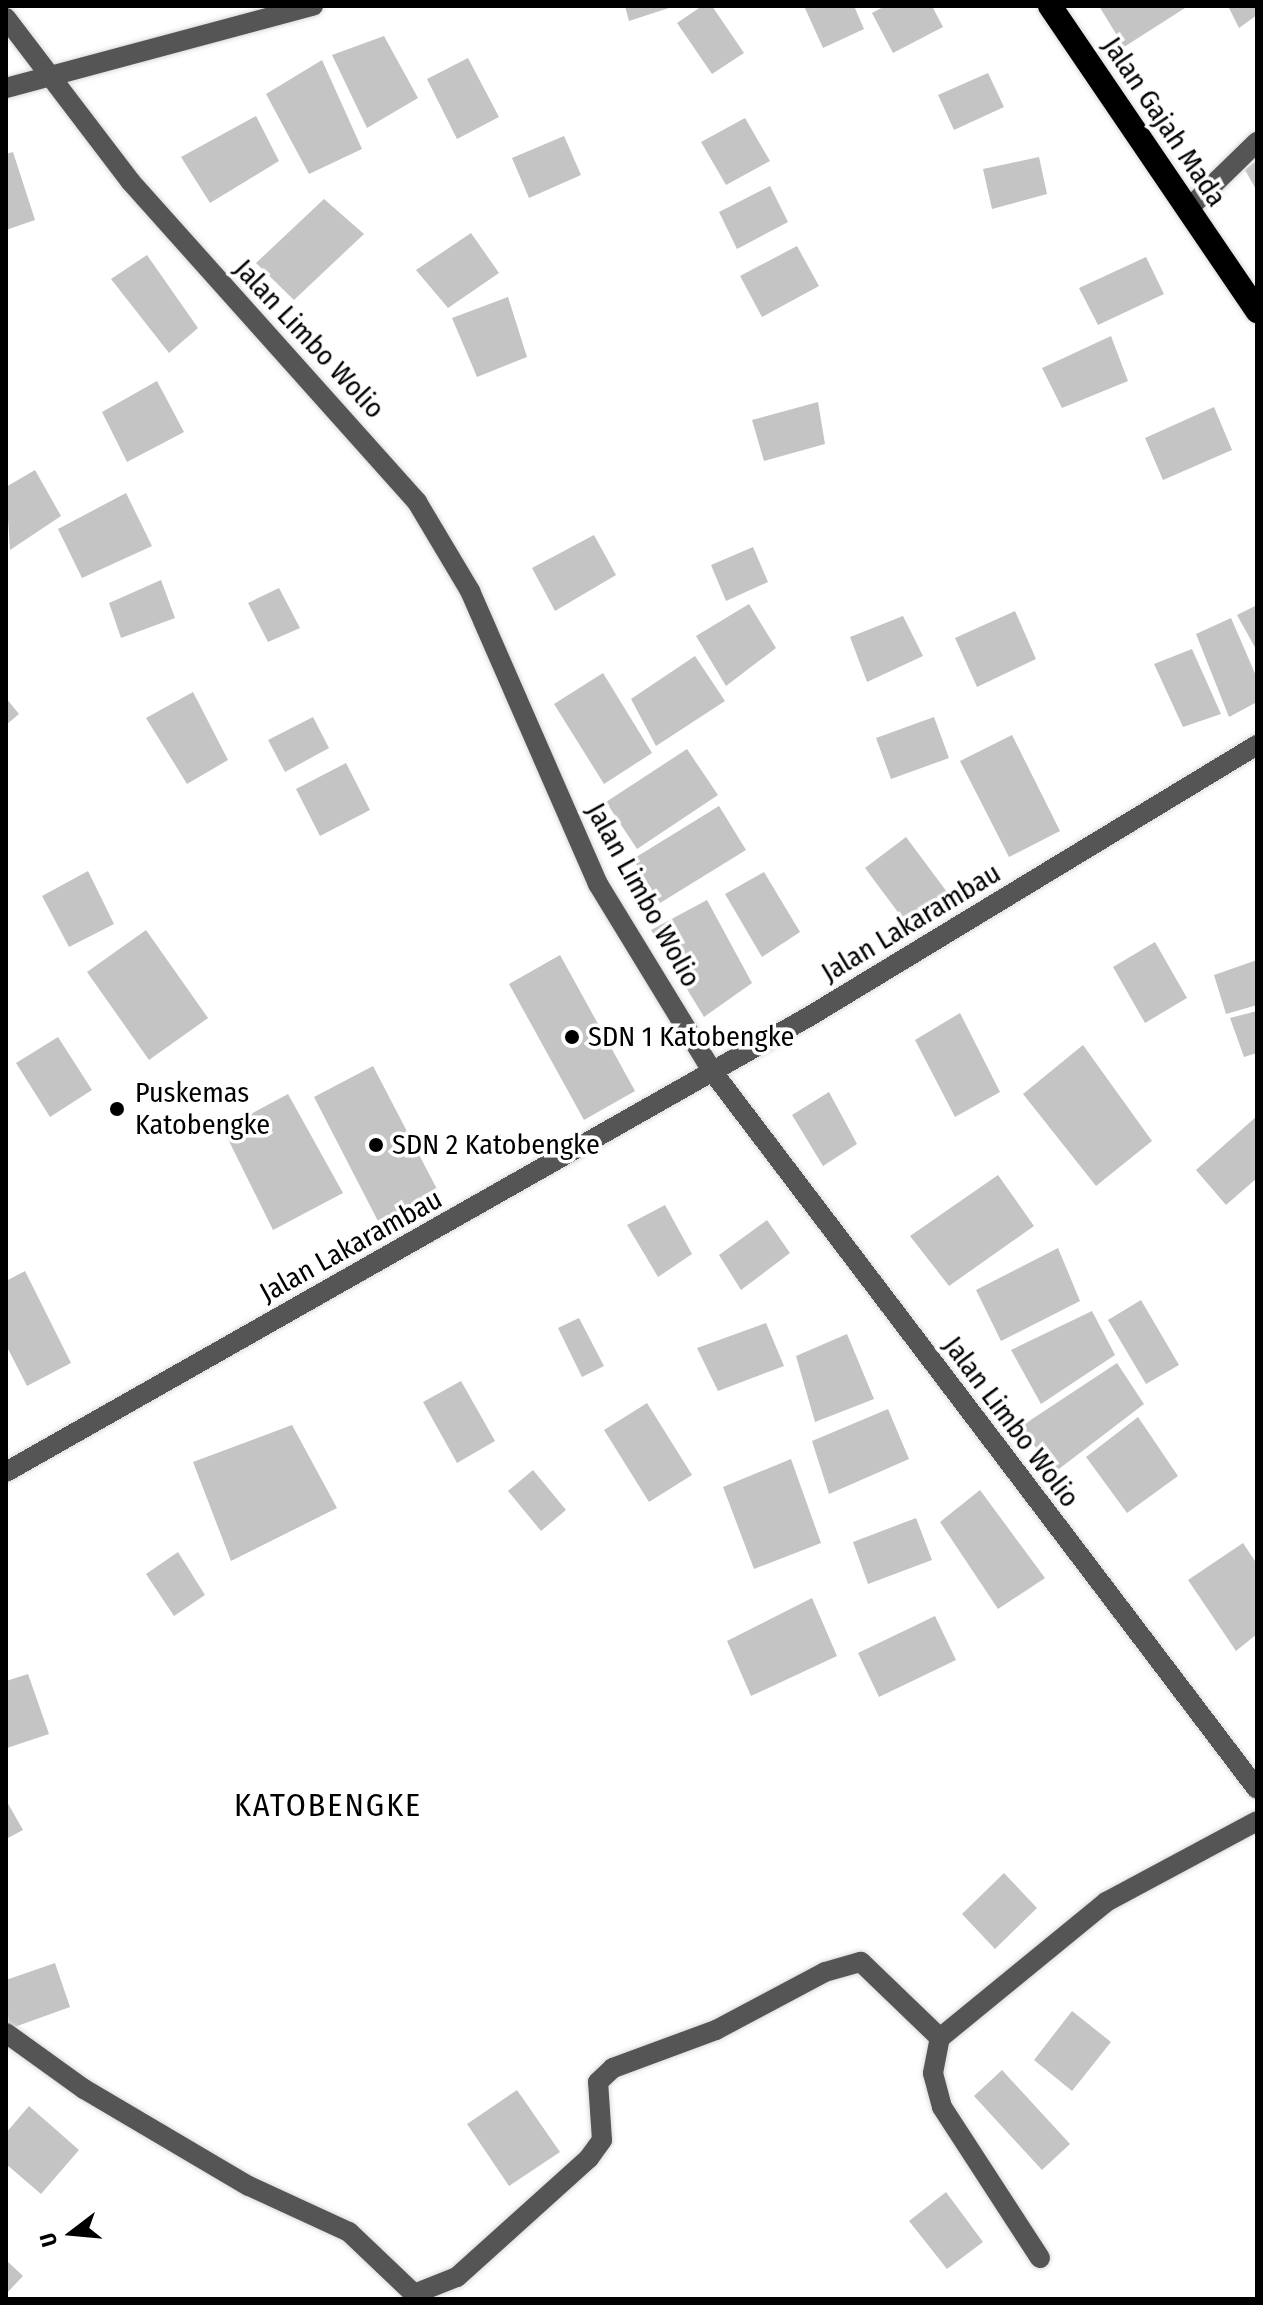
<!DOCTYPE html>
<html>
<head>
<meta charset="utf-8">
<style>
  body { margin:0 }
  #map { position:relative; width:1263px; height:2305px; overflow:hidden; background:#fff; font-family:"Fira Sans Condensed",sans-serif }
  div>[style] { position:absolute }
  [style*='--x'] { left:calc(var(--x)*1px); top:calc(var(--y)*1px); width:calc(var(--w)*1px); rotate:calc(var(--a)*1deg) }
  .building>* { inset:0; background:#c4c4c4 }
  .roads { filter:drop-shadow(0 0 2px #dbdbdb) drop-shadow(0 0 2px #dbdbdb) }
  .minor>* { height:20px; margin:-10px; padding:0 10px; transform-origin:10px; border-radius:10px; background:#555 }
  .highway>* { height:24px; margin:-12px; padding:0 12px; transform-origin:12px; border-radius:12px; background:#000 }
  .dots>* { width:22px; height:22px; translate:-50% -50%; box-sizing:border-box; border:4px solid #fff; border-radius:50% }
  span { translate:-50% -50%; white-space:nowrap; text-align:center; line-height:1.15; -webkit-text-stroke:7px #fff; paint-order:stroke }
  .street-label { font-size:28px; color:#000 }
  .poi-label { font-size:28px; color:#000 }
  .left { translate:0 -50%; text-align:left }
  .quarter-label { font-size:32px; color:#000; letter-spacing:2px }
  .frame { position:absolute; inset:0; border:8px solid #000; pointer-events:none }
  .north { position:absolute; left:32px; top:2193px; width:80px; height:80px; -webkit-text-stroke:6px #fff; paint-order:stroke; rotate:254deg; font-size:22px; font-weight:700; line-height:32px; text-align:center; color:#000 }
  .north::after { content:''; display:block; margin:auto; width:28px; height:36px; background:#000; clip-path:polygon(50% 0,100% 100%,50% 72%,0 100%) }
</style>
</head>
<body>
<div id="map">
  <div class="building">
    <div style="clip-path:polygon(625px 6px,672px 6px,672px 7px,629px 21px)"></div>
    <div style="clip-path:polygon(702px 6px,712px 6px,744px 53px,712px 74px,677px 23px)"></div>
    <div style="clip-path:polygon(804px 6px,854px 6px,864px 29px,823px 48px)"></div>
    <div style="clip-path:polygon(885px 6px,932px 6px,943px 27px,893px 53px,872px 13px)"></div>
    <div style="clip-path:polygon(1099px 6px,1183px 6px,1185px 8px,1124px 47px)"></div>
    <div style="clip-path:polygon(1228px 6px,1257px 6px,1257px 15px,1239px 28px)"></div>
    <div style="clip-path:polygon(384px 36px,418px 98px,367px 128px,332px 55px)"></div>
    <div style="clip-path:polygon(468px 58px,499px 117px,457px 139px,427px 79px)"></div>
    <div style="clip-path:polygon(322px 60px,362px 149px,309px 174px,266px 94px)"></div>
    <div style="clip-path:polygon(988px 73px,1004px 107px,954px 130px,938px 95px)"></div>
    <div style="clip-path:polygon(256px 116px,279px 161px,210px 203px,181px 157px)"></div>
    <div style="clip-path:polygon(745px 118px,770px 161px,726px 185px,701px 142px)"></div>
    <div style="clip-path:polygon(564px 136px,581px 175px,529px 198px,512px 158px)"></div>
    <div style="clip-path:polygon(13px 152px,35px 220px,6px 230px,6px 154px)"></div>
    <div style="clip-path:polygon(1039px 157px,1047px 194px,992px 209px,983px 169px)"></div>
    <div style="clip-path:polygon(1257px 160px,1257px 191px,1245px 170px)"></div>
    <div style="clip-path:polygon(770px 186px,788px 222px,737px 249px,719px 212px)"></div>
    <div style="clip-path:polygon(324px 199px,364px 234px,294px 300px,256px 263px)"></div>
    <div style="clip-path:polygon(471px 233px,499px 273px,448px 308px,416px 270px)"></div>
    <div style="clip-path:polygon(797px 246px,819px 286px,762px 317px,740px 276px)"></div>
    <div style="clip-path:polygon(147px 255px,198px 328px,169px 353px,111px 279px)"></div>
    <div style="clip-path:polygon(1146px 257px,1164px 294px,1098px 325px,1079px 288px)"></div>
    <div style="clip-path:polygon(508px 297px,527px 357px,477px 377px,452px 318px)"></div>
    <div style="clip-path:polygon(1111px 336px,1128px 381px,1062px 408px,1042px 368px)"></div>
    <div style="clip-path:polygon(157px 381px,184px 432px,127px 462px,102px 412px)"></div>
    <div style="clip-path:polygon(818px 402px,825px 444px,764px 461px,752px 420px)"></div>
    <div style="clip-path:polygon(1214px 407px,1232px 450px,1163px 480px,1145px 438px)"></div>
    <div style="clip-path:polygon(35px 470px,61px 516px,10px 550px,6px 487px)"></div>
    <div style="clip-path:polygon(126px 493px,152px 546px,82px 578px,58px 529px)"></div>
    <div style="clip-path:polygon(594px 535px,616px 575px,555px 611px,532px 568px)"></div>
    <div style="clip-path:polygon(753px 547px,768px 582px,726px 601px,711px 565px)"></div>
    <div style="clip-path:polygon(161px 580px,175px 618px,121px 638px,109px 603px)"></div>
    <div style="clip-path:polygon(279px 588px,300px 628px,268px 642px,248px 603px)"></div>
    <div style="clip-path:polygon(749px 604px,776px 648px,726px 686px,696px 636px)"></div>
    <div style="clip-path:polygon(1257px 605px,1257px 651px,1237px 615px)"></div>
    <div style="clip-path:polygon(1015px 611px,1036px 659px,977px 687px,955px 638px)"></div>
    <div style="clip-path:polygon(903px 616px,923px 656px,867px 682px,850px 637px)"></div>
    <div style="clip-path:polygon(1231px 618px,1257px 678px,1257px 702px,1229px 717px,1196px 634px)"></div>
    <div style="clip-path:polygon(1192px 649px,1221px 714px,1183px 727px,1154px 664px)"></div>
    <div style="clip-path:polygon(695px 656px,725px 701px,656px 746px,631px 699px)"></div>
    <div style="clip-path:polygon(603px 673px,652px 753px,604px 784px,554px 704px)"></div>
    <div style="clip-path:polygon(193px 692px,228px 760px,187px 784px,146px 718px)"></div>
    <div style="clip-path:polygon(6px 698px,19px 714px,6px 725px)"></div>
    <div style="clip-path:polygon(313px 717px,329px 748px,285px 772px,268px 740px)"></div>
    <div style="clip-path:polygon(934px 717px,949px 758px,891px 779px,876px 738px)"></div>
    <div style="clip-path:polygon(1012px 735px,1060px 831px,1009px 857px,960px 761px)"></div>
    <div style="clip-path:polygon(687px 749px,718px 795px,637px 849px,606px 802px)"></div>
    <div style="clip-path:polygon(346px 763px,370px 810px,320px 836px,296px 789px)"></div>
    <div style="clip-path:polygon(719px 806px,746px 850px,660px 903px,633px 859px)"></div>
    <div style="clip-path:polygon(906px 837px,947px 892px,906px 923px,865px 868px)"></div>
    <div style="clip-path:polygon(88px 871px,114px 924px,69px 947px,42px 896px)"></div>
    <div style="clip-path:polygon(764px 872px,800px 932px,762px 957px,725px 894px)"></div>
    <div style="clip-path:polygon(707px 900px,752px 983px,704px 1017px,651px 930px)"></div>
    <div style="clip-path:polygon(146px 930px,208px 1018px,149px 1060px,87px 972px)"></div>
    <div style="clip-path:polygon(1155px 942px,1187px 998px,1145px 1023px,1113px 967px)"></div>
    <div style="clip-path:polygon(560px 955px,635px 1091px,584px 1120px,509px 984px)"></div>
    <div style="clip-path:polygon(1257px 960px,1257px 1005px,1226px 1014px,1214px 975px)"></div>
    <div style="clip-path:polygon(1257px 1011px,1257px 1053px,1244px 1057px,1230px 1018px)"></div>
    <div style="clip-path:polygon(960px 1013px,1000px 1092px,955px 1117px,915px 1040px)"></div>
    <div style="clip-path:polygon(58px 1037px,92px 1090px,50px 1117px,16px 1063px)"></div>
    <div style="clip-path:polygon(1083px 1045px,1152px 1141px,1096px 1186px,1023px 1094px)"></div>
    <div style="clip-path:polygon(373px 1066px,439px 1193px,380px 1225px,314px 1097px)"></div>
    <div style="clip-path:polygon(829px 1092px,857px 1144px,823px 1166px,792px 1115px)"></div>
    <div style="clip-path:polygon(288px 1094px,343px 1193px,273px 1230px,223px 1129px)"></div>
    <div style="clip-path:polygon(1257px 1116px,1257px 1178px,1226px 1205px,1196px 1170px)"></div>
    <div style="clip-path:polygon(998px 1175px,1034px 1226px,949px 1286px,910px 1236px)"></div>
    <div style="clip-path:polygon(665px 1205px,692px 1254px,658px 1277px,627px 1225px)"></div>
    <div style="clip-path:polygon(767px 1220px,790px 1253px,741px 1290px,719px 1255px)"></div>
    <div style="clip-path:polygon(1058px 1248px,1080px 1301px,1001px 1341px,976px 1290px)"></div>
    <div style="clip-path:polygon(25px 1271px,71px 1363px,27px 1386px,6px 1345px,6px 1281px)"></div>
    <div style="clip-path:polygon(1141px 1300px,1179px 1365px,1146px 1384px,1108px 1320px)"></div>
    <div style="clip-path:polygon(1092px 1311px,1115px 1355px,1041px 1404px,1011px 1350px)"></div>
    <div style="clip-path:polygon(579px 1318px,604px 1366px,582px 1377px,558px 1328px)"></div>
    <div style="clip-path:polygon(766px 1323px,784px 1366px,718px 1391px,697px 1348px)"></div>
    <div style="clip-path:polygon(847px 1334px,874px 1399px,815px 1422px,796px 1356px)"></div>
    <div style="clip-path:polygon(1117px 1363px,1144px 1404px,1055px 1472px,1020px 1427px)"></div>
    <div style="clip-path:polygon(461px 1381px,495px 1441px,457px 1463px,423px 1402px)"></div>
    <div style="clip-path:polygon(647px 1403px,692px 1475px,649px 1502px,604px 1430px)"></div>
    <div style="clip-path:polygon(888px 1409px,909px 1459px,829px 1494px,812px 1441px)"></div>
    <div style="clip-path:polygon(1138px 1417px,1178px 1476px,1127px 1513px,1086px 1457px)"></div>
    <div style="clip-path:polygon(292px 1425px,337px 1508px,231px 1561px,193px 1462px)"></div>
    <div style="clip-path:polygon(791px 1459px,821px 1543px,754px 1569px,723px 1487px)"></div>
    <div style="clip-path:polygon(533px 1470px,566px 1510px,541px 1531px,508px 1491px)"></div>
    <div style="clip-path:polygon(980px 1490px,1045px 1578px,998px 1609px,940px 1522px)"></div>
    <div style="clip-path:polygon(916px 1518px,932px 1560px,868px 1584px,853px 1542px)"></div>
    <div style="clip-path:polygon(1243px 1543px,1257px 1564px,1257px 1634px,1236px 1651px,1188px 1580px)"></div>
    <div style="clip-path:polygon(178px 1552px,205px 1595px,174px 1616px,146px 1574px)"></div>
    <div style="clip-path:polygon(812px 1598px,837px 1656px,751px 1696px,727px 1641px)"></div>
    <div style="clip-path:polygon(935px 1616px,956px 1660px,879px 1697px,858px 1653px)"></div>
    <div style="clip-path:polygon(28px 1674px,49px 1734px,7px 1748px,6px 1681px)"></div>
    <div style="clip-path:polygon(6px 1800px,23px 1830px,6px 1839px)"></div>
    <div style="clip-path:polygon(1004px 1873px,1037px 1908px,995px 1949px,962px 1914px)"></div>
    <div style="clip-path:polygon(55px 1963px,70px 2007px,9px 2029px,6px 1980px)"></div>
    <div style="clip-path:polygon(1072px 2011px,1111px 2042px,1072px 2091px,1034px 2060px)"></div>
    <div style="clip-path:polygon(1002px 2070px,1070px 2144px,1042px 2170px,974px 2096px)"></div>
    <div style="clip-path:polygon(517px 2090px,560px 2152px,509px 2186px,467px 2124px)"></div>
    <div style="clip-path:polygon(29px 2106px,79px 2150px,41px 2194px,6px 2164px,6px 2133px)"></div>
    <div style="clip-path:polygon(946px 2192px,983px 2242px,947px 2269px,909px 2221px)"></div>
    <div style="clip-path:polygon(6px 2260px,23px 2276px,6px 2294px)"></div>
  </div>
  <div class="roads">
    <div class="minor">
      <div style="--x:6;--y:18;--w:206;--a:52.7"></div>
      <div style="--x:131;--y:182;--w:429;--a:48.2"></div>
      <div style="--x:417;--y:502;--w:104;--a:59.2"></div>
      <div style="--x:470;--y:591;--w:320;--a:66.4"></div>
      <div style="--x:598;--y:884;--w:219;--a:58.6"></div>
      <div style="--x:712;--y:1071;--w:901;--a:52.8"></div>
      <div style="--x:6;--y:88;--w:318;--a:-15"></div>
      <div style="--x:1187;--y:210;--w:98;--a:-44.2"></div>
      <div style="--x:6;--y:1472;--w:924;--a:-29.56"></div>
      <div style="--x:810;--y:1016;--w:523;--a:-31.23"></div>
      <div style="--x:6;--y:2033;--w:96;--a:35.7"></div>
      <div style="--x:84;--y:2089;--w:191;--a:30.5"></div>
      <div style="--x:249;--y:2186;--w:110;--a:24.7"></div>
      <div style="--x:349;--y:2232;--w:90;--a:43.6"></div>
      <div style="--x:414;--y:2294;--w:46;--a:-21.6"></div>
      <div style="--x:457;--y:2277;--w:178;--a:-42"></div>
      <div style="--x:589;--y:2158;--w:22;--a:-54"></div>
      <div style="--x:602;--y:2140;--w:58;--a:-93.9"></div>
      <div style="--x:598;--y:2082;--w:21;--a:-43"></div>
      <div style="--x:613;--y:2068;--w:110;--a:-20.3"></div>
      <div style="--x:716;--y:2030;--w:123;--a:-28"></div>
      <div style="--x:825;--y:1972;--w:37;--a:-16"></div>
      <div style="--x:861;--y:1962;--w:110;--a:43.9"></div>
      <div style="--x:1040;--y:2258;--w:180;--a:-123"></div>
      <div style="--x:942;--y:2107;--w:35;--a:-105"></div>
      <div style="--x:933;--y:2073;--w:36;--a:-79"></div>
      <div style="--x:940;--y:2038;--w:215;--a:-39.3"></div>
      <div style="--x:1106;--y:1902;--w:171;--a:-28.2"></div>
    </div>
    <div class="highway">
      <div style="--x:1050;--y:6;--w:369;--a:55.8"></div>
    </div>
  </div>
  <div class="dots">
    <div style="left:572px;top:1037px;background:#000"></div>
    <div style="left:117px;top:1109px;background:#000"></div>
    <div style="left:376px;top:1145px;background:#000"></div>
  </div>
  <div class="street-label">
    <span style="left:1164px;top:122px;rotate:56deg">Jalan Gajah Mada</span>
    <span style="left:309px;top:339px;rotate:47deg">Jalan Limbo Wolio</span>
    <span style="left:643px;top:895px;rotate:61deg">Jalan Limbo Wolio</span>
    <span style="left:911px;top:923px;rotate:-31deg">Jalan Lakarambau</span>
    <span style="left:351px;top:1246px;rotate:-29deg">Jalan Lakarambau</span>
    <span style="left:1011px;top:1422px;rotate:53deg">Jalan Limbo Wolio</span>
  </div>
  <div class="poi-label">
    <span class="left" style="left:588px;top:1037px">SDN 1 Katobengke</span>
    <span class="left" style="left:135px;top:1109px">Puskemas<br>Katobengke</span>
    <span class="left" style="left:392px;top:1145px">SDN 2 Katobengke</span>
  </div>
  <div class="quarter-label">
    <span style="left:328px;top:1805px">KATOBENGKE</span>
  </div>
  <div class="frame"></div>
  <div class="north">U</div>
</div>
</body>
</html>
